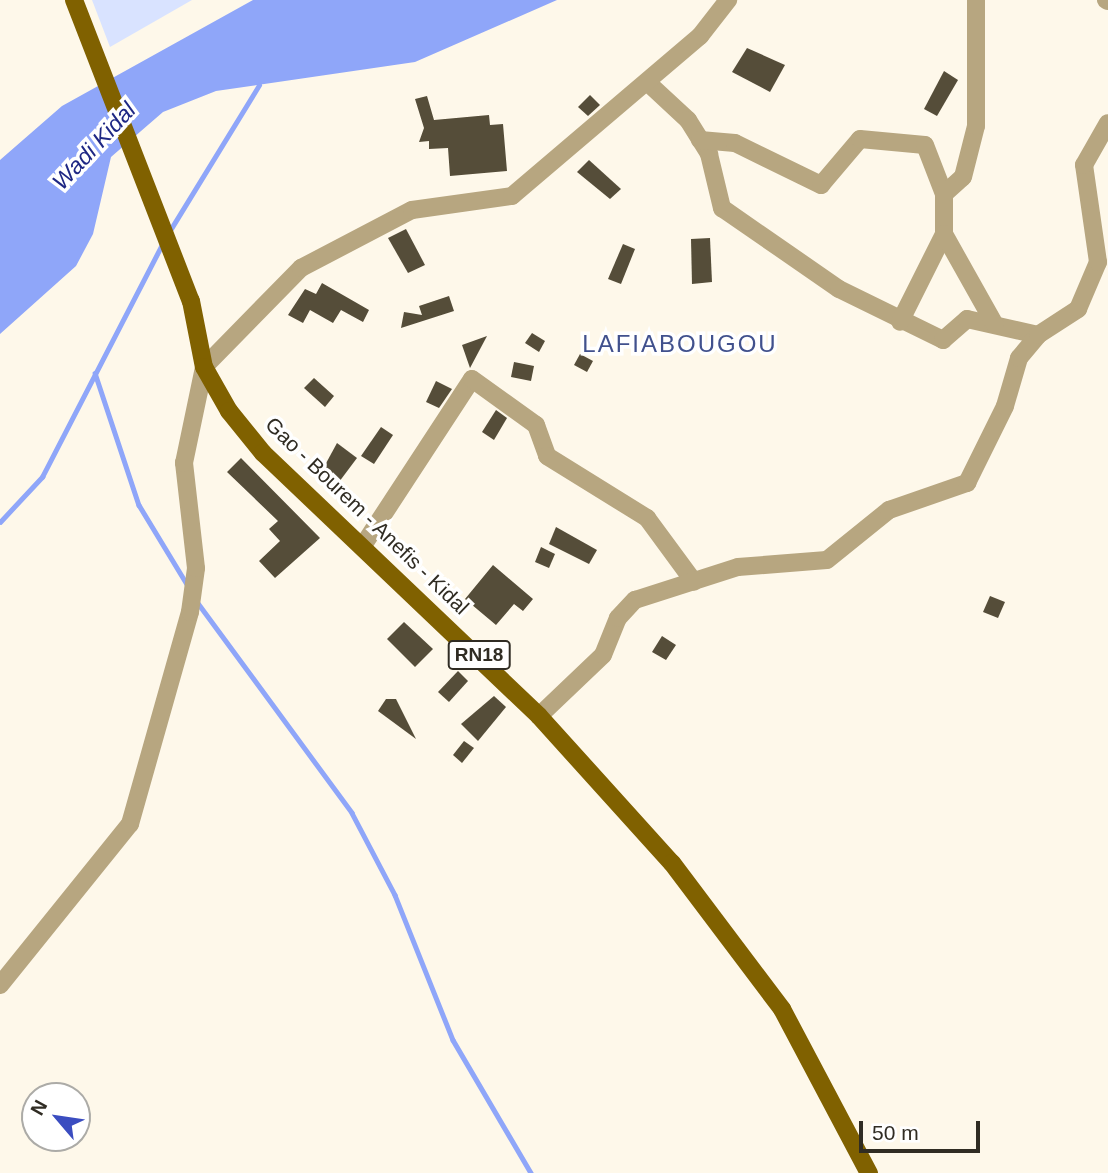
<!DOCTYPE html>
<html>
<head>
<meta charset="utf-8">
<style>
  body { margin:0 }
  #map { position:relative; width:1108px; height:1173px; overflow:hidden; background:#fef8ea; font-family:Helvetica,sans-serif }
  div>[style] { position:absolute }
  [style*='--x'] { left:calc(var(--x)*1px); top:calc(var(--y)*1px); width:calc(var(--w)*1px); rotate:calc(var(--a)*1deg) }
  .green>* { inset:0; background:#d9e3ff }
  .water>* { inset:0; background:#8fa6f9 }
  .stream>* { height:4.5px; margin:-2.25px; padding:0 2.25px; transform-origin:2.25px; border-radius:2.25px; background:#8fa6f9 }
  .building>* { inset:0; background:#554d39 }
  .minor>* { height:18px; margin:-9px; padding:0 9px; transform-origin:9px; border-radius:9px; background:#b7a680 }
  .major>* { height:18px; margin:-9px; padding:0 9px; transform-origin:9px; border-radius:9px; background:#806100 }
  span { translate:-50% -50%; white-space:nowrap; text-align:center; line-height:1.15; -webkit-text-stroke:7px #fff; paint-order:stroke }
  .shield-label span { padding:2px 5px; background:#fff; border:2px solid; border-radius:5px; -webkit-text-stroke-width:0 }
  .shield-label { font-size:19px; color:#302c23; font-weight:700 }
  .street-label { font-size:21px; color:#302c23 }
  .water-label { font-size:23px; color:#1e2784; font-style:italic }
  .quarter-label { font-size:24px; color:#41518d; letter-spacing:2px }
  .north { position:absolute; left:21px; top:1082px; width:70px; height:70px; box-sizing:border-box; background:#fff; border:2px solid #acaba7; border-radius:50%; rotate:299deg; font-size:19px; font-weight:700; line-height:28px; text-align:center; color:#302c23 }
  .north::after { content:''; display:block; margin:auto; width:24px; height:32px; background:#3b4dc0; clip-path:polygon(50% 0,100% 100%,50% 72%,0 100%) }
  .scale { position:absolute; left:859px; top:1121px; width:121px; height:32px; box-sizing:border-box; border:4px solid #302c23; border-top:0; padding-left:9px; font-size:21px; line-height:24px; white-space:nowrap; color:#302c23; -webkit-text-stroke:5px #fff; paint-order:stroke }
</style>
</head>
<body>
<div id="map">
  <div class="green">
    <div style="clip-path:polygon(92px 0,192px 0,110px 47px)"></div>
  </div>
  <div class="water">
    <div style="clip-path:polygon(253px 0,557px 0,415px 62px,216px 91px,163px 112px,111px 157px,93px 234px,76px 266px,0 334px,0 160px,62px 106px)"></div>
  </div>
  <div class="stream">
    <div style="--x:169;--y:232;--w:172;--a:-58.5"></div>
    <div style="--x:95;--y:373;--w:139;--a:71.6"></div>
    <div style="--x:139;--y:505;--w:95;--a:58.8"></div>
    <div style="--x:0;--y:522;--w:62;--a:-47"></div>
    <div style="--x:42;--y:477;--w:263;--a:-62.7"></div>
    <div style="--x:198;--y:603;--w:260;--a:53.7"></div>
    <div style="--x:352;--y:813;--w:93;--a:62.3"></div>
    <div style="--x:395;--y:895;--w:156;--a:68.2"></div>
    <div style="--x:453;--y:1040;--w:154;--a:59.6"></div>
  </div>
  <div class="building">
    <div style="clip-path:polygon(747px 48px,785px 65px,770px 92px,732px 72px)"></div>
    <div style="clip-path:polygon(944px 71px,958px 80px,937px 116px,924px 109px)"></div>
    <div style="clip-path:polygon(590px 95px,600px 105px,588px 116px,578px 107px)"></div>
    <div style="clip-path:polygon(427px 96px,434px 120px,489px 115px,490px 125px,503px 124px,507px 171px,450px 176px,448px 148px,429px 149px,429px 141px,419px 142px,424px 128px,415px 99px)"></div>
    <div style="clip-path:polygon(589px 160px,621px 189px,610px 199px,577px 172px)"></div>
    <div style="clip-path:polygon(406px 229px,425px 265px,408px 273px,388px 238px)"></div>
    <div style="clip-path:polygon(710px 238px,712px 282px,692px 284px,691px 239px)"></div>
    <div style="clip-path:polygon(623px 244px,635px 249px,621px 284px,608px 279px)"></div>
    <div style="clip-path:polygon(322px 283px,369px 310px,363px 322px,341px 310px,333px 323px,310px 310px,303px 323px,288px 315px,305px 289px,316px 294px)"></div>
    <div style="clip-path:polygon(449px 296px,454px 311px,401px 328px,404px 312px,422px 315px,419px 306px)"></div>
    <div style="clip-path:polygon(532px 333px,545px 341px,539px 352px,525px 343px)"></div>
    <div style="clip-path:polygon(487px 336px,470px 368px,462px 345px)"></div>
    <div style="clip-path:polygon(580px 354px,593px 361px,587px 372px,574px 365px)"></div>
    <div style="clip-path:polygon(514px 362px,534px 366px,531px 381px,511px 377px)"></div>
    <div style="clip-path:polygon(314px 378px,334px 396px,325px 407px,304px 388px)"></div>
    <div style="clip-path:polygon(436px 381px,452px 389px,439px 408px,426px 402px)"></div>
    <div style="clip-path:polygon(496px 410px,507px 418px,494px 440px,482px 432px)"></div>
    <div style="clip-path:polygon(381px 427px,393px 435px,374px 464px,361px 456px)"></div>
    <div style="clip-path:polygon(337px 443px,357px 458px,333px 490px,318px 478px)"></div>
    <div style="clip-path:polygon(241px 458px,320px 538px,275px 578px,259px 561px,280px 541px,269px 529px,278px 521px,227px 472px)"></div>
    <div style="clip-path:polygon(556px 527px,597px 550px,589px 564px,549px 544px)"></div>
    <div style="clip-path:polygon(541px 547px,555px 554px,549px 568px,535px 562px)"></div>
    <div style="clip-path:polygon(493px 565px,533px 599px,523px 611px,514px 604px,496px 625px,465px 599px)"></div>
    <div style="clip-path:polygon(990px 596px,1005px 602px,998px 618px,983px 612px)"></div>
    <div style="clip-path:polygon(404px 622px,433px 649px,415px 667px,387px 639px)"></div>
    <div style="clip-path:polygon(662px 636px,676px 645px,666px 660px,652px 652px)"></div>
    <div style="clip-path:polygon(458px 671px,468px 681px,449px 702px,438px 692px)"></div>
    <div style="clip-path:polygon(494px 696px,506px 707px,478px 741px,461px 724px)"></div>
    <div style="clip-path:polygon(386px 699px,396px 699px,416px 739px,378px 711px)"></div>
    <div style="clip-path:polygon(464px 741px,474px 748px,462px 763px,453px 755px)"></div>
  </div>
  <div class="minor">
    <div style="--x:1106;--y:0;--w:2;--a:27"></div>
    <div style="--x:647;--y:82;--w:56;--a:42.8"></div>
    <div style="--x:688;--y:120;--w:40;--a:58"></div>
    <div style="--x:709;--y:154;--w:56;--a:76.5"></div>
    <div style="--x:722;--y:208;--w:142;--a:34.7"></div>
    <div style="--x:839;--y:289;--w:116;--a:26.1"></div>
    <div style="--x:943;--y:340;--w:32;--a:-41"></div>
    <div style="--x:967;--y:319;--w:73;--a:12.7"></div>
    <div style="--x:700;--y:140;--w:35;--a:5"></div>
    <div style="--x:735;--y:143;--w:96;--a:26"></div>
    <div style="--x:821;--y:185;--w:60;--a:-49.7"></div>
    <div style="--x:860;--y:139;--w:65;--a:5.3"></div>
    <div style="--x:925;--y:145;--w:53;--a:68.8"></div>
    <div style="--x:944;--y:194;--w:40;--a:90"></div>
    <div style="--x:944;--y:234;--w:98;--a:116.6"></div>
    <div style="--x:944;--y:194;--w:25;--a:-42"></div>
    <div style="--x:963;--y:177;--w:53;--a:-75.7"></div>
    <div style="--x:976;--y:126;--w:126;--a:-90"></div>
    <div style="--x:944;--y:234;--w:104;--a:60.7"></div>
    <div style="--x:364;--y:544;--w:197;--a:-56.8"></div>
    <div style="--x:472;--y:379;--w:79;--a:35.7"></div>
    <div style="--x:536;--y:425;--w:33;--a:70"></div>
    <div style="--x:547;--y:456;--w:118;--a:31.8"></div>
    <div style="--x:647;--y:518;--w:79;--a:53.7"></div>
    <div style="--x:539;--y:716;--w:88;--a:-43.6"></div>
    <div style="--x:603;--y:655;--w:40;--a:-68"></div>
    <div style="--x:618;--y:618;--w:25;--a:-47"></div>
    <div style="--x:635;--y:600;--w:108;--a:-17.8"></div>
    <div style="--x:738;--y:567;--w:89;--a:-4.5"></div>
    <div style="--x:827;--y:560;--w:80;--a:-38.9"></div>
    <div style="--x:889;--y:510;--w:83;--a:-19.1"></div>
    <div style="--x:967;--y:483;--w:86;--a:-63.7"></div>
    <div style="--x:1005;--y:406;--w:50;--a:-73.7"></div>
    <div style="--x:1019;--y:358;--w:30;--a:-50"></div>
    <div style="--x:1038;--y:335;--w:48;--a:-33"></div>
    <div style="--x:1078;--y:309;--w:51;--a:-66.9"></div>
    <div style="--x:1098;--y:262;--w:98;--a:-98.2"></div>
    <div style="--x:1084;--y:165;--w:48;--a:-60.3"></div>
    <div style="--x:0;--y:985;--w:207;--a:-51.1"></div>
    <div style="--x:130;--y:824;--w:220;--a:-74.2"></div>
    <div style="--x:190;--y:612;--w:44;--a:-82.2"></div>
    <div style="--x:196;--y:568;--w:106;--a:-96.5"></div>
    <div style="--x:184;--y:463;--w:98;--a:-78.2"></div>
    <div style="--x:204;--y:367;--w:139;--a:-45.6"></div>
    <div style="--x:301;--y:268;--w:125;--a:-27.6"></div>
    <div style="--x:412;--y:210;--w:101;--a:-8"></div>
    <div style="--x:512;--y:196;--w:247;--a:-40.4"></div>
    <div style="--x:700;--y:36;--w:46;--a:-52.1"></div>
  </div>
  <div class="major">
    <div style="--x:74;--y:0;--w:323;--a:68.8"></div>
    <div style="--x:191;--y:301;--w:67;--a:78.9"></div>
    <div style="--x:204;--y:367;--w:51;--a:60.4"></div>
    <div style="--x:229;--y:411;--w:54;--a:51"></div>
    <div style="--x:263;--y:453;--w:381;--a:43.6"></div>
    <div style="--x:539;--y:716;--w:198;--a:47.9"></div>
    <div style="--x:672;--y:863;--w:183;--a:53"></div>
    <div style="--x:782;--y:1009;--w:186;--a:62.1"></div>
  </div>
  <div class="shield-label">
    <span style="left:479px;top:655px">RN18</span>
  </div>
  <div class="street-label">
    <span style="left:367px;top:516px;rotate:44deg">Gao - Bourem - Anefis - Kidal</span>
  </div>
  <div class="water-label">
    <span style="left:94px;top:146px;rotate:-47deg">Wadi Kidal</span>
  </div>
  <div class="quarter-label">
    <span style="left:680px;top:344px">LAFIABOUGOU</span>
  </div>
  <div class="north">N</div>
  <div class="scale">50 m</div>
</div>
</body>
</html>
